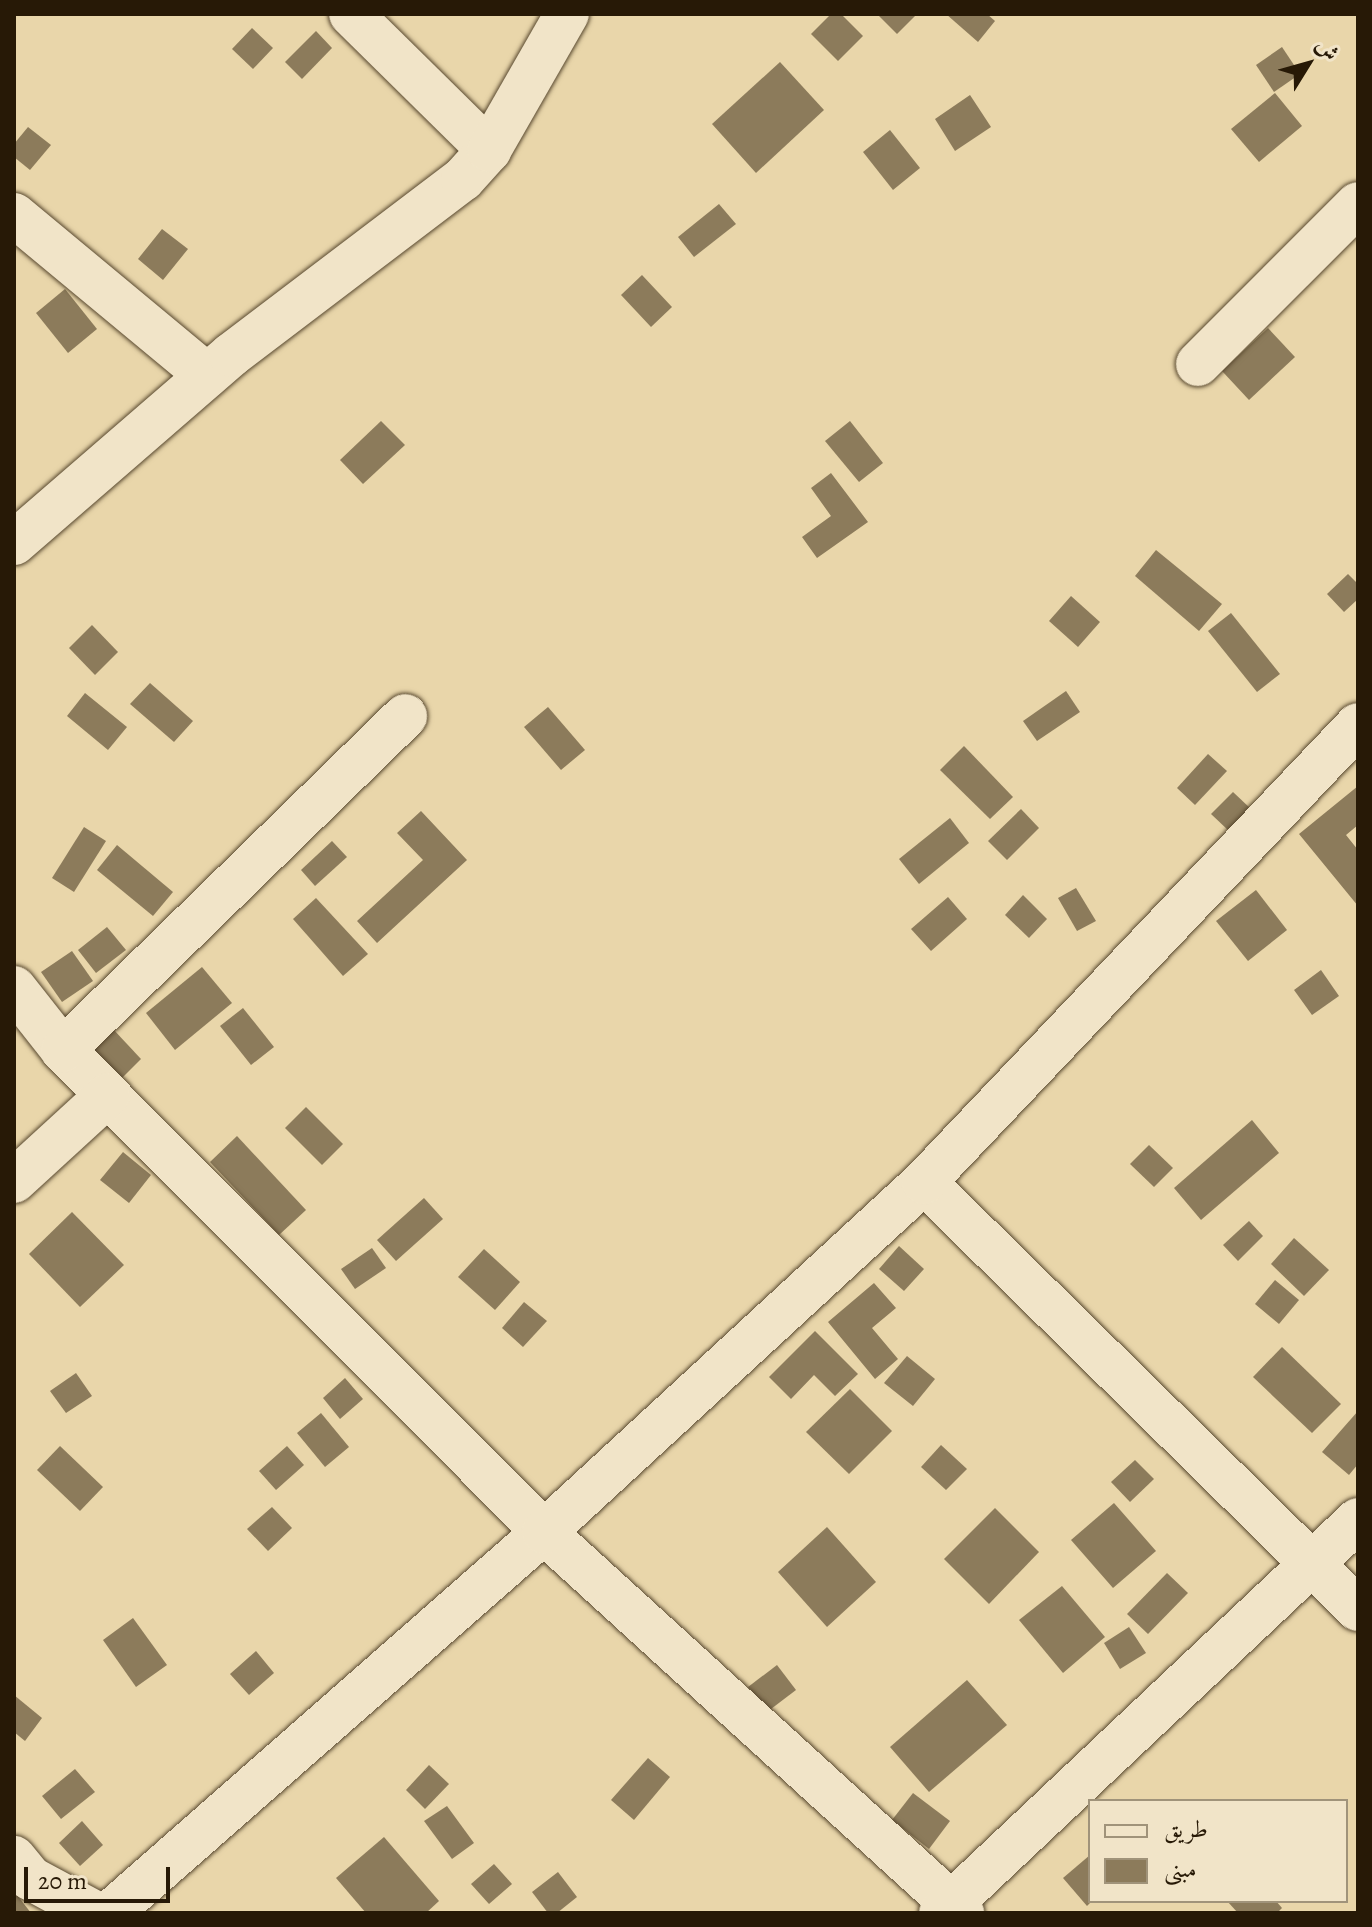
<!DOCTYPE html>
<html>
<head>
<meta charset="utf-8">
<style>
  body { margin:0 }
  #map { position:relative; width:1372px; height:1927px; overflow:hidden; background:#e9d6aa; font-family:Alegreya,Amiri,serif }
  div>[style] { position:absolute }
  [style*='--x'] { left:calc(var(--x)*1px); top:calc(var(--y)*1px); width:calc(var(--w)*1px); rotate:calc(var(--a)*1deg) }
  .building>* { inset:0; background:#8c7b5b }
  .roads { filter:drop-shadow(0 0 2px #58482f) drop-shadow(0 0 2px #58482f) }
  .minor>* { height:44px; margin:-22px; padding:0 22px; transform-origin:22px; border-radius:22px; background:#f1e4c8 }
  span { translate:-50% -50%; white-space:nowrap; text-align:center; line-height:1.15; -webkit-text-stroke:7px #f1e4c8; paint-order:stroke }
  .frame { position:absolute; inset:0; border:16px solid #271906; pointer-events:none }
  .legend { position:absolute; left:1088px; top:1799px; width:260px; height:104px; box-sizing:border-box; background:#f1e4c8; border:2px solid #a0937a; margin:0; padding:10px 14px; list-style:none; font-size:24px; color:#271906 }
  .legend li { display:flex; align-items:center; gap:16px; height:40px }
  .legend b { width:40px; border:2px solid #a0937a }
  .north { position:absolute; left:1268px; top:24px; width:80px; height:80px; -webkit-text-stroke:6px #f1e4c8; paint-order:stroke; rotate:53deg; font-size:22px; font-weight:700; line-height:32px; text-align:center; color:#271906 }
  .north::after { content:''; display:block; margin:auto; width:28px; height:36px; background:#271906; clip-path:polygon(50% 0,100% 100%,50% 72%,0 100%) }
  .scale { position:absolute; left:24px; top:1867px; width:146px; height:36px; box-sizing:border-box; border:4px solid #271906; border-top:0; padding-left:10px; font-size:24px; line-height:28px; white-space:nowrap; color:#271906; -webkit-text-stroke:6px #f1e4c8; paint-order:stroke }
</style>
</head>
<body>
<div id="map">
  <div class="building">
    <div style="clip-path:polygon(831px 14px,841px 14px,863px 36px,838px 61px,811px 34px)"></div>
    <div style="clip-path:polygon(877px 14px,917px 14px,897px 34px)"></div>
    <div style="clip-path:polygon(946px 14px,987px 14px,995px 21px,978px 42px)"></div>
    <div style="clip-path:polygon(252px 28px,273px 48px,253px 69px,232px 49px)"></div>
    <div style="clip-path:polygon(316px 31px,332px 48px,302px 79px,285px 62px)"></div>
    <div style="clip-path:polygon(1282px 47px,1300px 74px,1274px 92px,1256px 65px)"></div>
    <div style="clip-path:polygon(780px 62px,824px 110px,756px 173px,712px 124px)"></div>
    <div style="clip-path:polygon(1275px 93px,1302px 126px,1259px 162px,1231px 129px)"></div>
    <div style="clip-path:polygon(970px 95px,991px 127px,955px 151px,935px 119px)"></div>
    <div style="clip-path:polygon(28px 127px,51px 145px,30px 170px,14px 157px,14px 144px)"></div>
    <div style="clip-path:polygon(890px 130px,920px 168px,893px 190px,863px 152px)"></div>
    <div style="clip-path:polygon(719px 204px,736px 224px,694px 257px,678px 237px)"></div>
    <div style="clip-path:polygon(162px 229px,188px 249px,163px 280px,138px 259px)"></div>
    <div style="clip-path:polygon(642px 275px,672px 307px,651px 327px,621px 295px)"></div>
    <div style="clip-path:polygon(65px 289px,97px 329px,68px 353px,36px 313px)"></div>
    <div style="clip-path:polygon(1268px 328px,1295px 357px,1249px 400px,1222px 371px)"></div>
    <div style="clip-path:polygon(381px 421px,405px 445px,363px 484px,340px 460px)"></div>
    <div style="clip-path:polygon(850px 421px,883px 463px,859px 482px,825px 441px)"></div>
    <div style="clip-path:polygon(831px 473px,868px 522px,817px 558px,802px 537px,831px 516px,811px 488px)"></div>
    <div style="clip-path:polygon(1156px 550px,1222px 604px,1199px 631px,1135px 576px)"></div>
    <div style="clip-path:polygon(1348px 574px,1358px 584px,1358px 599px,1344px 612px,1327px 594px)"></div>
    <div style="clip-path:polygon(1071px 596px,1100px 622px,1078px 647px,1049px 621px)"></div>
    <div style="clip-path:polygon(1231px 613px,1280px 674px,1257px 692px,1208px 631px)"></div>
    <div style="clip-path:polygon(92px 625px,118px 652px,95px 675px,69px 648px)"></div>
    <div style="clip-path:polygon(150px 683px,193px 721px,174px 742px,130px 704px)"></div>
    <div style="clip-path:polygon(1066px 691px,1080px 712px,1037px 741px,1023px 721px)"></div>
    <div style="clip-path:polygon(85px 693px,127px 727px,108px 750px,67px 716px)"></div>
    <div style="clip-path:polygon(548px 707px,585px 750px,561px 770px,524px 727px)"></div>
    <div style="clip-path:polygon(964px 746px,1013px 797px,990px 819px,940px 770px)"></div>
    <div style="clip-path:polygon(1208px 754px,1227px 771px,1195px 805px,1177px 788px)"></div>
    <div style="clip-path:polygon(1358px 786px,1358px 825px,1346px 835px,1358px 850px,1358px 906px,1299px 834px)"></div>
    <div style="clip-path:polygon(1233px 792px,1251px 809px,1229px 831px,1211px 814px)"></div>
    <div style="clip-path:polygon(1021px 809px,1039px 828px,1007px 860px,988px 841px)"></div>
    <div style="clip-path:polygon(421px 811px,467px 860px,377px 943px,357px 921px,423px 860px,397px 833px)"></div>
    <div style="clip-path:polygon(950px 818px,969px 843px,919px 884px,899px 859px)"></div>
    <div style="clip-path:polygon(84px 827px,106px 841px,74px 892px,52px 878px)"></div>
    <div style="clip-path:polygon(332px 841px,347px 857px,315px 886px,301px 870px)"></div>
    <div style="clip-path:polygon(117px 845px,173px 892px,153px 916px,97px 870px)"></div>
    <div style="clip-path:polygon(1076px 888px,1096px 921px,1077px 931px,1058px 898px)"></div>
    <div style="clip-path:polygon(1256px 890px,1287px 930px,1248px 961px,1216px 921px)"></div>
    <div style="clip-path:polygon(1023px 895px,1047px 919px,1029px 938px,1005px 915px)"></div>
    <div style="clip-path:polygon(948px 897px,967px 919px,931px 951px,911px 929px)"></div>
    <div style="clip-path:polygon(316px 898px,368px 954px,343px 976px,293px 919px)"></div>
    <div style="clip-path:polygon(107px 927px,126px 950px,96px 973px,78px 950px)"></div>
    <div style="clip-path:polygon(72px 951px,93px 981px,62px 1002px,41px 972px)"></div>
    <div style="clip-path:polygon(202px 967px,232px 1003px,175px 1050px,146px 1013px)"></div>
    <div style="clip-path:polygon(1321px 970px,1339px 996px,1312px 1015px,1294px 990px)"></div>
    <div style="clip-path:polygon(243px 1008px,274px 1047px,251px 1065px,220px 1026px)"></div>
    <div style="clip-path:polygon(113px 1029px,141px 1059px,110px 1090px,81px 1060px)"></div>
    <div style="clip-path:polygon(306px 1107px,343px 1144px,322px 1165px,285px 1128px)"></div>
    <div style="clip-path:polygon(1252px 1120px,1279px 1153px,1201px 1220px,1174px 1188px)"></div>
    <div style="clip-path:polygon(237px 1136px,306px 1210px,279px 1235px,210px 1162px)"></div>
    <div style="clip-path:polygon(1149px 1145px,1173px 1168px,1154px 1187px,1130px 1164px)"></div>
    <div style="clip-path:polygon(123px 1152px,151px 1175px,129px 1203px,100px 1180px)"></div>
    <div style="clip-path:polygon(424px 1198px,443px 1219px,396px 1261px,377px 1240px)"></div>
    <div style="clip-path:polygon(72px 1212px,124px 1265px,80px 1307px,29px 1254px)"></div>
    <div style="clip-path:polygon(1249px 1221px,1263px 1236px,1238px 1261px,1223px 1245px)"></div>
    <div style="clip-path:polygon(1294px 1238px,1329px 1270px,1304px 1296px,1271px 1264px)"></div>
    <div style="clip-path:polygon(899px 1246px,924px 1269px,904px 1291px,879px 1269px)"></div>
    <div style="clip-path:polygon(372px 1248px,386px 1268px,355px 1289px,341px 1269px)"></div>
    <div style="clip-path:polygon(484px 1249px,520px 1282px,495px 1310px,458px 1277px)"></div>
    <div style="clip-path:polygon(1275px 1280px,1299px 1300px,1279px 1324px,1255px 1304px)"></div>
    <div style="clip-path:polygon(874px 1283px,896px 1308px,872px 1328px,898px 1359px,875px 1379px,828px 1322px)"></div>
    <div style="clip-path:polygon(524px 1302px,547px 1321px,523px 1347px,502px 1328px)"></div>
    <div style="clip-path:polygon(815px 1331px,858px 1374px,835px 1396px,814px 1375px,791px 1399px,769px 1377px)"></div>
    <div style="clip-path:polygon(1282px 1347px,1341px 1404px,1312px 1433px,1253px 1377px)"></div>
    <div style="clip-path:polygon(907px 1356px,935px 1379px,913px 1406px,884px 1383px)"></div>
    <div style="clip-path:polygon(76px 1373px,92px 1396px,66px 1413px,50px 1391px)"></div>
    <div style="clip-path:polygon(345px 1378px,363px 1399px,340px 1419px,323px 1398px)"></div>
    <div style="clip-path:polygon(850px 1389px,892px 1431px,849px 1474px,806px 1432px)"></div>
    <div style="clip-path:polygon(1358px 1411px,1358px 1464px,1349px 1475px,1322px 1452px)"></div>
    <div style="clip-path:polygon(321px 1413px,349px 1447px,325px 1467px,297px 1433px)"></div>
    <div style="clip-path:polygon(941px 1445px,967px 1469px,946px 1490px,921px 1467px)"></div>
    <div style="clip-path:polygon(60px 1446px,103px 1487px,80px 1511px,37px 1470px)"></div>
    <div style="clip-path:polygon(287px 1446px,304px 1465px,276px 1490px,259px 1471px)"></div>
    <div style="clip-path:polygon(1135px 1460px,1154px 1479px,1130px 1502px,1111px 1482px)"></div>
    <div style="clip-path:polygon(1114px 1503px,1156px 1551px,1113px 1588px,1071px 1540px)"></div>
    <div style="clip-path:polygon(272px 1507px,292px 1528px,268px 1551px,247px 1529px)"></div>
    <div style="clip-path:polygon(995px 1508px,1039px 1552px,989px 1604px,944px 1559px)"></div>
    <div style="clip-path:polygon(827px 1527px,876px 1582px,827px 1627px,778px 1572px)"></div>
    <div style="clip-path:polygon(1167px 1573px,1188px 1593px,1148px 1634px,1127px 1614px)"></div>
    <div style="clip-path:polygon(1062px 1586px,1105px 1637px,1063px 1673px,1019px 1620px)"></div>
    <div style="clip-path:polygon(133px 1618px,167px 1665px,136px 1687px,103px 1640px)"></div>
    <div style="clip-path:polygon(1129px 1627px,1146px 1653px,1120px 1669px,1104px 1643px)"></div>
    <div style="clip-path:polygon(256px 1651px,274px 1673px,249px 1695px,230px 1674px)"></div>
    <div style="clip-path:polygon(777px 1665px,796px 1690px,767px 1712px,748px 1687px)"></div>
    <div style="clip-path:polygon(967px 1680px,1007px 1725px,929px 1792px,890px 1747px)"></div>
    <div style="clip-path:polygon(14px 1695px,42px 1718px,25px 1741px,14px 1732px)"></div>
    <div style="clip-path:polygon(648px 1758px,670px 1777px,634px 1820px,611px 1800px)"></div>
    <div style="clip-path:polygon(429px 1765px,449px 1784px,425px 1809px,406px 1790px)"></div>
    <div style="clip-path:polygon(75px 1769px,95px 1792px,61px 1819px,42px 1796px)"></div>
    <div style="clip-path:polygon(913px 1793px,950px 1821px,929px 1849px,892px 1820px)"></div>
    <div style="clip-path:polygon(447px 1806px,474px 1843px,452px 1859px,424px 1821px)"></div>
    <div style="clip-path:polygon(82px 1821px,103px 1845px,80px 1866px,59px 1843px)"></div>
    <div style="clip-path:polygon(384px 1837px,439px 1901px,426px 1913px,366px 1913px,336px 1878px)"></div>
    <div style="clip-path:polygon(1090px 1855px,1092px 1901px,1087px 1906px,1063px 1878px)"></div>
    <div style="clip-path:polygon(494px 1864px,512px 1884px,489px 1904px,471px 1884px)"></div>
    <div style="clip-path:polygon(558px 1872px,577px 1897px,557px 1913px,548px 1913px,532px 1892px)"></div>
    <div style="clip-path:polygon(14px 1891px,31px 1913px,14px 1913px)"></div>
    <div style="clip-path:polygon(1227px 1901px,1276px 1901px,1282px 1908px,1277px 1913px,1238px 1913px)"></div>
  </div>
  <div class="roads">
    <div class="minor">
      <div style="--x:351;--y:14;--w:194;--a:44.6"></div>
      <div style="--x:14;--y:215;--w:251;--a:39.7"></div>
      <div style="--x:1198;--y:364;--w:226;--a:-45"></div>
      <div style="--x:14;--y:543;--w:287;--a:-40.9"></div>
      <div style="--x:231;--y:355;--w:291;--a:-37.2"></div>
      <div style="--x:463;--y:179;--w:39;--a:-48"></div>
      <div style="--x:489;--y:150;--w:157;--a:-60.2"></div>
      <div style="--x:14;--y:988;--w:79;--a:51.7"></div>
      <div style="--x:63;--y:1050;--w:681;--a:45.06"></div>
      <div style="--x:544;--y:1532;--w:566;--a:42.35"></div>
      <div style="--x:63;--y:1050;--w:478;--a:-44.3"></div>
      <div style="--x:14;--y:1181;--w:127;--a:-42.5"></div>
      <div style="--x:924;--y:1182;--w:609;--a:44.53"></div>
      <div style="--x:14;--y:1858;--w:26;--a:51"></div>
      <div style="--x:30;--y:1878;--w:74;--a:28.3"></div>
      <div style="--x:110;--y:1913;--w:578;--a:-41.28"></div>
      <div style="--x:544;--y:1532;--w:517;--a:-42.65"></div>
      <div style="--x:924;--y:1182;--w:630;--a:-46.48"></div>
      <div style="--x:941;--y:1913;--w:573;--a:-43.3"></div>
    </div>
  </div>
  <div class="frame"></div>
  <ul class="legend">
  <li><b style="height:10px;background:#f1e4c8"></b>طريق</li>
  <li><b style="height:22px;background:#8c7b5b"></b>مبنى</li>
  </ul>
  <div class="north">ش</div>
  <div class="scale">20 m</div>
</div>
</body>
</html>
